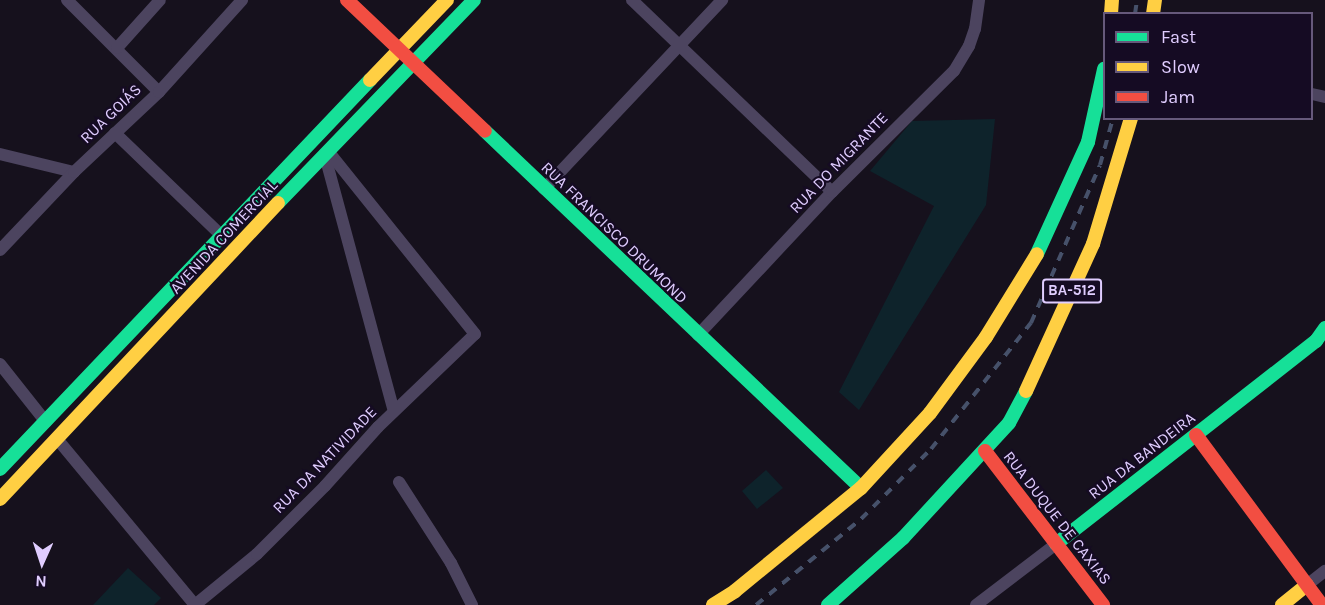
<!DOCTYPE html>
<html>
<head>
<meta charset="utf-8">
<style>
  body { margin:0 }
  #map { position:relative; width:1325px; height:605px; overflow:hidden; background:#16111d; font-family:Karla,sans-serif }
  div>[style] { position:absolute }
  [style*='--x'] { left:calc(var(--x)*1px); top:calc(var(--y)*1px); width:calc(var(--w)*1px); rotate:calc(var(--a)*1deg) }
  .green>* { inset:0; background:#0e232b }
  .street>* { height:12px; margin:-6px; padding:0 6px; transform-origin:6px; border-radius:6px; background:#4c445f }
  .fast>* { height:14px; margin:-7px; padding:0 7px; transform-origin:7px; border-radius:7px; background:#16e098 }
  .slow>* { height:14px; margin:-7px; padding:0 7px; transform-origin:7px; border-radius:7px; background:#ffcf43 }
  .jam>* { height:14px; margin:-7px; padding:0 7px; transform-origin:7px; border-radius:7px; background:#f24e42 }
  .rail>* { height:4px; margin-top:-2px; transform-origin:0; background:repeating-linear-gradient(90deg,#46516a 0 9px,transparent 0 17px) }
  span { translate:-50% -50%; white-space:nowrap; text-align:center; line-height:1.15; -webkit-text-stroke:4.5px #150b23; paint-order:stroke }
  .shield-label span { padding:2px 4px; background:#150b23; border:2px solid; border-radius:4px; -webkit-text-stroke-width:0 }
  .shield-label { font-size:15px; color:#e0cdff; font-weight:700 }
  .street-label { font-size:16px; color:#e0cdff }
  .legend { position:absolute; left:1103px; top:12px; width:210px; height:108px; box-sizing:border-box; background:#150b23; border:2px solid #66597b; margin:0; padding:8px 10px; list-style:none; font-size:18px; color:#e0cdff }
  .legend li { display:flex; align-items:center; gap:12px; height:30px }
  .legend b { width:30px; border:2px solid #66597b }
  .north { position:absolute; left:12px; top:533px; width:60px; height:60px; -webkit-text-stroke:4px #150b23; paint-order:stroke; rotate:183deg; font-size:16px; font-weight:700; line-height:24px; text-align:center; color:#e0cdff }
  .north::after { content:''; display:block; margin:auto; width:21px; height:27px; background:#e0cdff; clip-path:polygon(50% 0,100% 100%,50% 72%,0 100%) }
</style>
</head>
<body>
<div id="map">
  <div class="green">
    <div style="clip-path:polygon(995px 119px,986px 205px,859px 410px,839px 392px,934px 206px,870px 171px,912px 121px)"></div>
    <div style="clip-path:polygon(766px 470px,783px 488px,757px 509px,742px 491px)"></div>
    <div style="clip-path:polygon(128px 568px,161px 598px,154px 605px,93px 605px)"></div>
  </div>
  <div class="street">
    <div style="--x:67;--y:0;--w:130;--a:45"></div>
    <div style="--x:632;--y:0;--w:277;--a:43.8"></div>
    <div style="--x:117;--y:48;--w:64;--a:-48.1"></div>
    <div style="--x:1312;--y:94;--w:13;--a:13"></div>
    <div style="--x:115;--y:133;--w:149;--a:43.9"></div>
    <div style="--x:0;--y:154;--w:76;--a:13.7"></div>
    <div style="--x:325;--y:156;--w:264;--a:74.9"></div>
    <div style="--x:544;--y:189;--w:260;--a:-46.7"></div>
    <div style="--x:0;--y:250;--w:108;--a:-46.5"></div>
    <div style="--x:74;--y:172;--w:117;--a:-43.3"></div>
    <div style="--x:159;--y:92;--w:124;--a:-47.9"></div>
    <div style="--x:698;--y:335;--w:196;--a:-46.9"></div>
    <div style="--x:832;--y:192;--w:172;--a:-44.8"></div>
    <div style="--x:954;--y:71;--w:29;--a:-59"></div>
    <div style="--x:969;--y:46;--w:18;--a:-71"></div>
    <div style="--x:975;--y:29;--w:29;--a:-82"></div>
    <div style="--x:0;--y:364;--w:74;--a:51.6"></div>
    <div style="--x:58;--y:440;--w:214;--a:50.3"></div>
    <div style="--x:399;--y:482;--w:96;--a:57.3"></div>
    <div style="--x:451;--y:563;--w:47;--a:63.4"></div>
    <div style="--x:1307;--y:585;--w:23;--a:-38"></div>
    <div style="--x:195;--y:605;--w:80;--a:-39.4"></div>
    <div style="--x:257;--y:554;--w:96;--a:-45"></div>
    <div style="--x:325;--y:486;--w:79;--a:-48.1"></div>
    <div style="--x:378;--y:427;--w:134;--a:-43.8"></div>
    <div style="--x:475;--y:334;--w:235;--a:-128.8"></div>
    <div style="--x:976;--y:605;--w:101;--a:-37.3"></div>
  </div>
  <div class="fast">
    <div style="--x:485;--y:131;--w:518;--a:43.52"></div>
    <div style="--x:278;--y:203;--w:282;--a:-46"></div>
    <div style="--x:1037;--y:254;--w:123;--a:-65.5"></div>
    <div style="--x:1088;--y:142;--w:75;--a:-77.6"></div>
    <div style="--x:0;--y:469;--w:537;--a:-46.43"></div>
    <div style="--x:1056;--y:544;--w:330;--a:-38"></div>
    <div style="--x:1316;--y:341;--w:16;--a:-55"></div>
    <div style="--x:828;--y:605;--w:101;--a:-41.8"></div>
    <div style="--x:903;--y:538;--w:156;--a:-47.3"></div>
    <div style="--x:1009;--y:423;--w:36;--a:-62"></div>
  </div>
  <div class="slow">
    <div style="--x:1111;--y:14;--w:14;--a:-86"></div>
    <div style="--x:1153;--y:14;--w:14;--a:-82"></div>
    <div style="--x:370;--y:80;--w:111;--a:-46.1"></div>
    <div style="--x:1026;--y:391;--w:162;--a:-65.5"></div>
    <div style="--x:1093;--y:244;--w:132;--a:-73.2"></div>
    <div style="--x:0;--y:499;--w:406;--a:-46.8"></div>
    <div style="--x:713;--y:605;--w:26;--a:-32"></div>
    <div style="--x:735;--y:591;--w:163;--a:-39.3"></div>
    <div style="--x:861;--y:488;--w:102;--a:-47.4"></div>
    <div style="--x:930;--y:413;--w:94;--a:-53.6"></div>
    <div style="--x:986;--y:337;--w:97;--a:-58.4"></div>
    <div style="--x:1282;--y:605;--w:32;--a:-39"></div>
  </div>
  <div class="jam">
    <div style="--x:347;--y:0;--w:190;--a:43.5"></div>
    <div style="--x:1196;--y:435;--w:212;--a:53.5"></div>
    <div style="--x:985;--y:451;--w:194;--a:52.5"></div>
  </div>
  <div class="rail">
    <div style="--x:1135;--y:14;--w:14;--a:-82"></div>
    <div style="--x:756;--y:605;--w:136;--a:-39.3"></div>
    <div style="--x:861;--y:519;--w:99;--a:-45"></div>
    <div style="--x:931;--y:449;--w:161;--a:-51.6"></div>
    <div style="--x:1031;--y:323;--w:172;--a:-66.4"></div>
    <div style="--x:1100;--y:165;--w:49;--a:-74.5"></div>
  </div>
  <div class="shield-label">
    <span style="left:1072px;top:291px">BA-512</span>
  </div>
  <div class="street-label">
    <span style="left:111px;top:114px;rotate:-44deg">RUA GOIÁS</span>
    <span style="left:839px;top:163px;rotate:-46deg">RUA DO MIGRANTE</span>
    <span style="left:614px;top:233px;rotate:44deg">RUA FRANCISCO DRUMOND</span>
    <span style="left:224px;top:237px;rotate:-47deg">AVENIDA COMERCIAL</span>
    <span style="left:1142px;top:456px;rotate:-38deg">RUA DA BANDEIRA</span>
    <span style="left:325px;top:460px;rotate:-46deg">RUA DA NATIVIDADE</span>
    <span style="left:1057px;top:518px;rotate:52deg">RUA DUQUE DE CAXIAS</span>
  </div>
  <ul class="legend">
  <li><b style="height:8px;background:#16e098"></b>Fast</li>
  <li><b style="height:8px;background:#ffcf43"></b>Slow</li>
  <li><b style="height:8px;background:#f24e42"></b>Jam</li>
  </ul>
  <div class="north">N</div>
</div>
</body>
</html>
